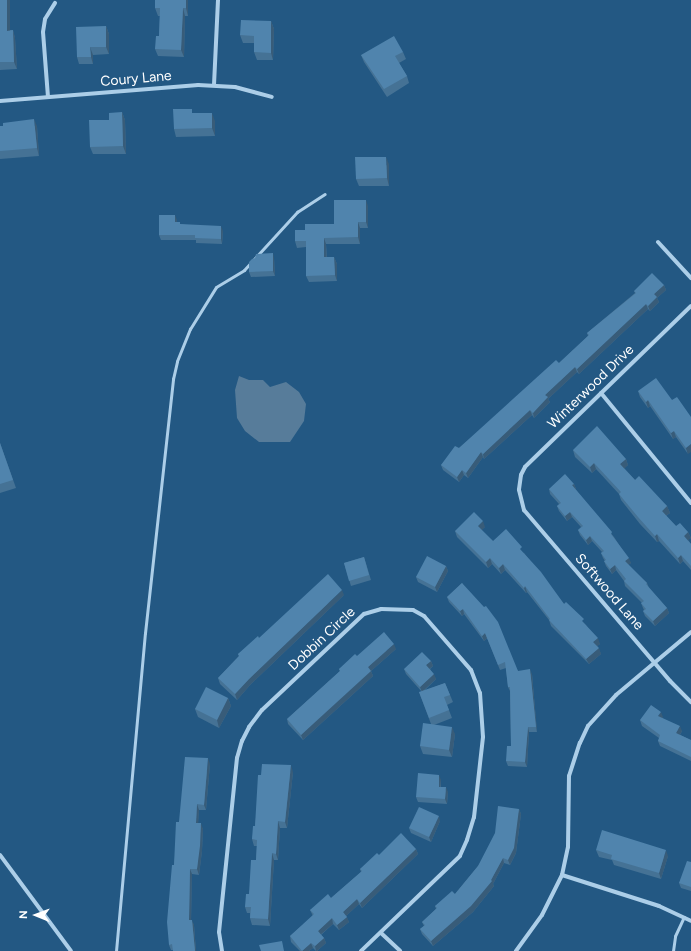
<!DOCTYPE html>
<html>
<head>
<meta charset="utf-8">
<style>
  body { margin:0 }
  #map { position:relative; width:691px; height:951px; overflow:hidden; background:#235883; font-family:Figtree,sans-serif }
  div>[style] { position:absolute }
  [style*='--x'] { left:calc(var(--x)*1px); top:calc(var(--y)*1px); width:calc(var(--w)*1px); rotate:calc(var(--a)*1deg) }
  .water>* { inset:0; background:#577c9a }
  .service>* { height:3px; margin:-1.5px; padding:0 1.5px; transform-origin:1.5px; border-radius:1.5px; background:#accee8 }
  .minor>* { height:4px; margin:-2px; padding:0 2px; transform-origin:2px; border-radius:2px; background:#accee8 }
  .wall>* { inset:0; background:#457295 }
  .shaded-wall>* { inset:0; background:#385c79 }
  .building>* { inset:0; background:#5084ad }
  span { translate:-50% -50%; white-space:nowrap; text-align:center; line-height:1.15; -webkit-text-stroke:3.5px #235883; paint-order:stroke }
  .street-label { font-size:14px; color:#fff }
  .north { position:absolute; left:16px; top:895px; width:40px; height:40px; -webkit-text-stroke:3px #235883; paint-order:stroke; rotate:271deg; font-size:11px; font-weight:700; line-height:16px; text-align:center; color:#fff }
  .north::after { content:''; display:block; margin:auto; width:14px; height:18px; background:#fff; clip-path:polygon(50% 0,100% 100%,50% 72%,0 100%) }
</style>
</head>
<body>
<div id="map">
  <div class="water">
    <div style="clip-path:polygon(239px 376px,249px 380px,263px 380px,270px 387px,286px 382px,299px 392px,306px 404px,304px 421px,290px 442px,259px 442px,245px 431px,237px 418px,235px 390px)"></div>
  </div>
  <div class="service">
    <div style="--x:116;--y:951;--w:319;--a:-84.8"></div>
    <div style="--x:145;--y:633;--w:256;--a:-83.7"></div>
    <div style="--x:173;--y:379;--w:18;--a:-77"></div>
    <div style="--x:177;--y:361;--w:35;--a:-68"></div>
    <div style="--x:190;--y:329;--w:49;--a:-58.2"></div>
    <div style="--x:216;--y:287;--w:33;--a:-31"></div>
    <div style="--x:244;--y:270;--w:79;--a:-47.6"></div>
    <div style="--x:297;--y:212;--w:33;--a:-33"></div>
    <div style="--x:673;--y:951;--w:15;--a:-82"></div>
    <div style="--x:675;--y:936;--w:21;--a:-65"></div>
  </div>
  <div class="minor">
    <div style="--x:214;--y:85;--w:85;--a:-87.3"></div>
    <div style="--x:48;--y:97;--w:65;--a:-94.4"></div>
    <div style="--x:43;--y:32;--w:13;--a:-81"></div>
    <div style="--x:45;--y:19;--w:19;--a:-58"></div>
    <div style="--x:0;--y:101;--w:199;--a:-4.6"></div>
    <div style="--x:198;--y:85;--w:37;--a:3"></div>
    <div style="--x:235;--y:87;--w:38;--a:15"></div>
    <div style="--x:658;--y:242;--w:49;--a:47.5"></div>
    <div style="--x:691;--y:306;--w:231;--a:135.9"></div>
    <div style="--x:525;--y:467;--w:9;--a:117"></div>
    <div style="--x:521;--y:475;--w:15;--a:98"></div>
    <div style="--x:519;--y:490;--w:21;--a:76"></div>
    <div style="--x:524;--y:510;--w:225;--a:49.5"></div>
    <div style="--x:670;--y:681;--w:30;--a:45"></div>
    <div style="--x:601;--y:393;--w:142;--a:50.7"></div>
    <div style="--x:0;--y:855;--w:119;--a:53.5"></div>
    <div style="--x:562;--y:875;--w:102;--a:17.7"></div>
    <div style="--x:659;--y:906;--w:35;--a:25"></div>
    <div style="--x:381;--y:933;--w:26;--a:43"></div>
    <div style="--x:222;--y:951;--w:19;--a:-99"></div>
    <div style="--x:219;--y:932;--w:175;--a:-84.1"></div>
    <div style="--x:237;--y:758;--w:18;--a:-74"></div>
    <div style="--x:242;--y:741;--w:16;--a:-63"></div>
    <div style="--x:249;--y:727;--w:21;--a:-53"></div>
    <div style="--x:262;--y:710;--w:140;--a:-43.3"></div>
    <div style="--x:364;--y:614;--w:18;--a:-16"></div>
    <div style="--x:381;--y:609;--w:32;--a:2"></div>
    <div style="--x:413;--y:610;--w:13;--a:29"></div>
    <div style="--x:424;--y:616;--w:72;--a:49"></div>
    <div style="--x:471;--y:670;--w:25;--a:69"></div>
    <div style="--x:480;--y:693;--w:44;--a:86.1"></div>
    <div style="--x:483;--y:737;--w:81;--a:96.4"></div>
    <div style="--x:474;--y:817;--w:24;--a:107"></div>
    <div style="--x:467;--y:840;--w:17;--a:114"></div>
    <div style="--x:460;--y:856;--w:137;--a:136.2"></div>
    <div style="--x:516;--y:951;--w:44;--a:-54.2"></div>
    <div style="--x:542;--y:915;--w:45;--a:-63.4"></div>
    <div style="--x:562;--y:875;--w:29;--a:-78"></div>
    <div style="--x:568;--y:847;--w:71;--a:-89.2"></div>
    <div style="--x:569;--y:776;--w:35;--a:-72"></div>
    <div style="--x:580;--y:743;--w:19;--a:-65"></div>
    <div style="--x:588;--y:726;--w:42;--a:-47.9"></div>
    <div style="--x:616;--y:695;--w:98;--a:-40"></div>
  </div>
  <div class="wall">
    <div style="clip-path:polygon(0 0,10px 30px,13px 30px,15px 38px,17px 69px,0 70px)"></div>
    <div style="clip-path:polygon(155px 0,188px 0,188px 16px,185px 16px,184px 57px,158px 56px,155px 49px,159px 36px,160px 16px,158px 16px,155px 8px)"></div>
    <div style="clip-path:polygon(271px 21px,274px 29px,273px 60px,257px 60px,254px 52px,254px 43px,243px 43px,240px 35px)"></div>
    <div style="clip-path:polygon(106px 26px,109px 34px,109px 54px,93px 55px,93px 64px,79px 64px,77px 57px)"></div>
    <div style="clip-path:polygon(403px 52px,406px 59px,399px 63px,407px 76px,409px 83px,387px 97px,364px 62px,361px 55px)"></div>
    <div style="clip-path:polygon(122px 112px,125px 120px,126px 154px,93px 154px,90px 147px,109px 120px)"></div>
    <div style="clip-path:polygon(215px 121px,215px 136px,176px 137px,174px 129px)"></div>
    <div style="clip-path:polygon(0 126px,37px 126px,39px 156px,0 159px)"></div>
    <div style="clip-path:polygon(389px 164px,389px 186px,359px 186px,356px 179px)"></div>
    <div style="clip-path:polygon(368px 206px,368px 228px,360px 228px,360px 244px,326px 244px,327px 257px,334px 257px,337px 264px,337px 281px,309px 282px,306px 276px,306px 247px,297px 248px,295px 241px,305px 230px,334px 224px)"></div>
    <div style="clip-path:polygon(177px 220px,177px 222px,180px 222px,180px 224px,223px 231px,222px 244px,196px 243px,196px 240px,161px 240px,159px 235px)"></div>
    <div style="clip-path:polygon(274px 258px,275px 276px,251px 277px,249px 272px)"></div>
    <div style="clip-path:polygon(664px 285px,666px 290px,657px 298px,659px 302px,650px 311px,648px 309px,579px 374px,577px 372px,548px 399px,550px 402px,534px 418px,532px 415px,484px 459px,483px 457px,468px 478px,464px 475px,459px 482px,443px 470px,441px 465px,459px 448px,559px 363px,588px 336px,587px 333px,635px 293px,634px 291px)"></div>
    <div style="clip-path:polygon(638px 391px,672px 400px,688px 454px,676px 437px,673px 439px,650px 406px,648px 408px,640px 397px)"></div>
    <div style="clip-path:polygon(0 443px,16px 488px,0 493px)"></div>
    <div style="clip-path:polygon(573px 450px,626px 459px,628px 465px,624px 468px,635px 480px,667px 506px,670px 513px,666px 516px,676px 526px,688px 532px,691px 538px,688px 540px,691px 544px,691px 570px,683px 561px,680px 564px,659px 541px,657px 542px,640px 524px,621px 500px,619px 494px,596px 469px,592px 473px,575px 457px)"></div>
    <div style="clip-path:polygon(574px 484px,576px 489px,575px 489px,614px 537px,631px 563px,628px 565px,647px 583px,649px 588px,667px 608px,669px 613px,655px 626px,645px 616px,643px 611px,644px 610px,643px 608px,641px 603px,642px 603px,625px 586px,624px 581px,616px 570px,612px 574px,606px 566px,604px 561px,605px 561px,603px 558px,601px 553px,602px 552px,592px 541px,588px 545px,580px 535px,578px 530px,581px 527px,572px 517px,567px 521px,559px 511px,557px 506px,559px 504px,550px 494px,549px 489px)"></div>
    <div style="clip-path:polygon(485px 527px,481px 530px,493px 541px,524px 553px,564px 604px,586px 625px,600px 644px,597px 646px,601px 654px,589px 664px,551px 626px,549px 620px,527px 592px,526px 593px,505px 570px,501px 574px,492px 564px,488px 568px,457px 537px,455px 531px)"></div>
    <div style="clip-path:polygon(364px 557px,371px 580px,351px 586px,344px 563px)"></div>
    <div style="clip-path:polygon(446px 566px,448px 571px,437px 592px,418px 582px,416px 577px)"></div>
    <div style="clip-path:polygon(462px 583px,518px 671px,532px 674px,537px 732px,529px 732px,527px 767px,508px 766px,506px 761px,511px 746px,510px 691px,508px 687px,506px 668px,500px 670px,487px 638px,484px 641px,464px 614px,462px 616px,449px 602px,447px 597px)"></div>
    <div style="clip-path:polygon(344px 595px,251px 684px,237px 700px,220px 684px,218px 678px,239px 656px,238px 654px,259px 638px)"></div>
    <div style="clip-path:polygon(396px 649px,371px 671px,373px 676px,303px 740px,288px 724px,287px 719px,340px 671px,339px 669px,357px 656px)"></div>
    <div style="clip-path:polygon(431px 661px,433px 666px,430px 669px,436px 679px,424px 691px,445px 683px,453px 702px,447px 705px,452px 718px,434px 725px,455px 734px,452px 757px,423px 754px,420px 746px,431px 724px,419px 692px,422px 692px,406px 674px,404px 669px)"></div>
    <div style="clip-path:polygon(228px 698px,231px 706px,219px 728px,198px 717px,195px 709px)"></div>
    <div style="clip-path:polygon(663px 717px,662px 718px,682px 731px,680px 735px,691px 740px,691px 761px,660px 746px,658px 741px,659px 738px,642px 726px,640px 720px)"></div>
    <div style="clip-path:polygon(210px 764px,206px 810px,199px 810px,198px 823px,203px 829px,202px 851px,199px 875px,192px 874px,191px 920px,194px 925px,196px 951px,173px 951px,173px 950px,171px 950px,169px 945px,174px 865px,179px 822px)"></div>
    <div style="clip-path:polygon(293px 772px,287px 828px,280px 828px,278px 860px,274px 860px,270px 926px,252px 925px,250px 918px,250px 913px,247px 913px,245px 907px,249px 894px,256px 860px,257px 846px,254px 846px,252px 839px,255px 826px,261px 775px)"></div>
    <div style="clip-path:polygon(441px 780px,441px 787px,448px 792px,447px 804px,418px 802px,416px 797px)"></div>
    <div style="clip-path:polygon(519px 809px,521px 814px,516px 853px,510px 865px,504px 863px,493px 884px,494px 886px,473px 912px,433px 946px,422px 934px,420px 929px,424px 926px,422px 922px,436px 909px,435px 906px,455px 894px,478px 866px)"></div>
    <div style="clip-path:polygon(440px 821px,431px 842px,411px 833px,409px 828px)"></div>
    <div style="clip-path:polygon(416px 849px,418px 854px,362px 908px,359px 904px,346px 916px,349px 922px,339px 930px,333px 924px,321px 935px,324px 938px,326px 943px,317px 951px,316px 951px,313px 948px,309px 951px,300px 951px,291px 942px,290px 936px,313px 916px,310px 910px,331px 898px,361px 872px,360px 869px,379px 855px)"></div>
    <div style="clip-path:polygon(596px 850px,668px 856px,661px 879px,614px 865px,612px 860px,599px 857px)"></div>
    <div style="clip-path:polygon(691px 862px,691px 891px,681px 888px,679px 883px)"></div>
  </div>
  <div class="shaded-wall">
    <div style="clip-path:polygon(7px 0,10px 0,10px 38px,7px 31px)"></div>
    <div style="clip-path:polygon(186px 0,188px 0,188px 16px,186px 8px)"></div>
    <div style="clip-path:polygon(183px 8px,185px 16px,184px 57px,181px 50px)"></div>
    <div style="clip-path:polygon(271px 21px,274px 29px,273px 60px,271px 53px)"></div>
    <div style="clip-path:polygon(106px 26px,109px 34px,109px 54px,106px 47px)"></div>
    <div style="clip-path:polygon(13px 30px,15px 38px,17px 69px,14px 62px)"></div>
    <div style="clip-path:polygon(90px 47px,93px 55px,93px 64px,91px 57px)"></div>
    <div style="clip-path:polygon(122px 112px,125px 120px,126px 154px,123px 146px)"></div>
    <div style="clip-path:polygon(212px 113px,215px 121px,215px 136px,212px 128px)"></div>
    <div style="clip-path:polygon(34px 119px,37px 126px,39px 156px,37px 148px)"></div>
    <div style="clip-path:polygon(386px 157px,389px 164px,389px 186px,387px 178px)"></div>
    <div style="clip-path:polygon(366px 200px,368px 206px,368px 228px,366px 222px)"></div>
    <div style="clip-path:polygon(175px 215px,177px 220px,177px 227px,175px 222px)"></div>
    <div style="clip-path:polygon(358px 222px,360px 228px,360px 244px,358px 237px)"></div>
    <div style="clip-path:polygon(221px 226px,223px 231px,222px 244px,221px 239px)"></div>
    <div style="clip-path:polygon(324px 238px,326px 244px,327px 264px,324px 257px)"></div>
    <div style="clip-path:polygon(273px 253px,274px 258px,275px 276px,273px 271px)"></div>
    <div style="clip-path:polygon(334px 257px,337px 264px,337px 281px,335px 275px)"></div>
    <div style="clip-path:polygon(664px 285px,666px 290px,657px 298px,659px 302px,650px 311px,648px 306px,654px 294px)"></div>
    <div style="clip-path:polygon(646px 304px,648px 309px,579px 374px,577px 369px)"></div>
    <div style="clip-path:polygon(575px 367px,577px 372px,548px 399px,550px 402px,534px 418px,533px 413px,545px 395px)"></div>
    <div style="clip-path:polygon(648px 400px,650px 406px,648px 408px,646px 402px)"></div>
    <div style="clip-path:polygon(530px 410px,532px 415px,484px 459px,483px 454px)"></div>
    <div style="clip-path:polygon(674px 431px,676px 437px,673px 439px,671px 433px)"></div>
    <div style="clip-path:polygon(691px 444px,691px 452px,688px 454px,686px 448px)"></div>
    <div style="clip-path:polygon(481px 452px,483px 457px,468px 478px,466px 473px)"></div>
    <div style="clip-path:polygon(626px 459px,628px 465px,623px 470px,620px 464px)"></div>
    <div style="clip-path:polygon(594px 463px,596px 469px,592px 473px,590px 467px)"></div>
    <div style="clip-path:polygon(462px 470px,464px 475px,459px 482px,457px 477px)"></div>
    <div style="clip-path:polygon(574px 484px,576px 489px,574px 491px,572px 485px)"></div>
    <div style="clip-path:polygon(667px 506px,670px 513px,664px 517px,662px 511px)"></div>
    <div style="clip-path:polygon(570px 512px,572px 517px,567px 521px,565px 516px)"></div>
    <div style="clip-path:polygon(483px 521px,485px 527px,480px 532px,478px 526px)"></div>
    <div style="clip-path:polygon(688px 532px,691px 538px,686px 542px,684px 536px)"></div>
    <div style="clip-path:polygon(657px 534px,659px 541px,657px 542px,655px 536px)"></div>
    <div style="clip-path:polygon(590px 536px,592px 541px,588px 545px,586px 540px)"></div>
    <div style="clip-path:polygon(681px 555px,683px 561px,680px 564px,678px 558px)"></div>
    <div style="clip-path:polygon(490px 558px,492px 564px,488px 568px,486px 562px)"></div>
    <div style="clip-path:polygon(629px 558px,631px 563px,627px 566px,625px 561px)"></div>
    <div style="clip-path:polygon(503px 564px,505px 570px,501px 574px,499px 568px)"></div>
    <div style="clip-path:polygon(615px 565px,616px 570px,612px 574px,610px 569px)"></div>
    <div style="clip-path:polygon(446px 566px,448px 571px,437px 592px,435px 587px)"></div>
    <div style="clip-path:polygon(525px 586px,527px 592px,526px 593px,524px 588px)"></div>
    <div style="clip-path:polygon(342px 590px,344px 595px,251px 684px,237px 700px,235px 694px,249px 679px)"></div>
    <div style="clip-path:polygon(667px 608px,669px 613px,655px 626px,653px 621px)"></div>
    <div style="clip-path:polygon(463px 609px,464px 614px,462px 616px,460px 611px)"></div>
    <div style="clip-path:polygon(485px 633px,487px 638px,484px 641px,482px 636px)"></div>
    <div style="clip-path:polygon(598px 638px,600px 644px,595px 648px,593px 642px)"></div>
    <div style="clip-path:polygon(394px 644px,396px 649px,371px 671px,373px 676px,303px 740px,301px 735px,368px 667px)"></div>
    <div style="clip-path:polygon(599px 648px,601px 654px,589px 664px,586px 659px)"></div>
    <div style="clip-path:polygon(431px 661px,433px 666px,428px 670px,426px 665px)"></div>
    <div style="clip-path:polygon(530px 669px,532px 674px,537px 732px,536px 727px)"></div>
    <div style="clip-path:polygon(434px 674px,436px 679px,422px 692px,420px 687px)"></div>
    <div style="clip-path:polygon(228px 698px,231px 706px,219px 728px,217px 720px)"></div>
    <div style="clip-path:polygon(661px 712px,663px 717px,660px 721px,658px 716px)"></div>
    <div style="clip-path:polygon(680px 726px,682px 731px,678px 738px,676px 733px)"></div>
    <div style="clip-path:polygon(452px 727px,455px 734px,452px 757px,449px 750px)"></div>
    <div style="clip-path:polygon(528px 727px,529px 732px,527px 767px,525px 762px)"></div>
    <div style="clip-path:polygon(208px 758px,210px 764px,206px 810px,204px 805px)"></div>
    <div style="clip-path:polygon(291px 765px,293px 772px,287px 828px,285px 822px)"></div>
    <div style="clip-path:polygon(439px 775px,441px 780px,440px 792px,439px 787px)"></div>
    <div style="clip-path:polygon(446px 787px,448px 792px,447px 804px,445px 799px)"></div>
    <div style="clip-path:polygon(197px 804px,199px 810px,198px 828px,196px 823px)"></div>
    <div style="clip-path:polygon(519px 809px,521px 814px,516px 853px,510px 865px,508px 860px)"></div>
    <div style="clip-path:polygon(439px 816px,440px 821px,431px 842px,429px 837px)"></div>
    <div style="clip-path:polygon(278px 821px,280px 828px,278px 860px,276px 854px)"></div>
    <div style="clip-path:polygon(201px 823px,203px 829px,202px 851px,199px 875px,197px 869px)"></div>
    <div style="clip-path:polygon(416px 849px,418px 854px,362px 908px,360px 903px)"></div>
    <div style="clip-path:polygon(666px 850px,668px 856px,661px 879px,659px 873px)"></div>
    <div style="clip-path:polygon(272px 853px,274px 860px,270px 926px,268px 919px)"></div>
    <div style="clip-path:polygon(503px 858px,504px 863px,493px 884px,494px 886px,473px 912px,433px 946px,431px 941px,491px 880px)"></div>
    <div style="clip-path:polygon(190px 869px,192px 874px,191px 925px,189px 920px)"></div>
    <div style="clip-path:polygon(357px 899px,359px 904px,345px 917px,343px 912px)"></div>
    <div style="clip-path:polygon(347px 917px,349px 922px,339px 930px,337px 925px)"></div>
    <div style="clip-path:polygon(332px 918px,333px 924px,319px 936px,318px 931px)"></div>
    <div style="clip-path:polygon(192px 920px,194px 925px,196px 951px,195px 951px)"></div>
    <div style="clip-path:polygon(324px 938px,326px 943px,317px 951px,316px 951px,315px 946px)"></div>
    <div style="clip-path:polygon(311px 943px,313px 948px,309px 951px,302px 951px)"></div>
  </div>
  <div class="building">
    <div style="clip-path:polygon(0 0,7px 0,7px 31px,13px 30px,14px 62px,0 62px)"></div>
    <div style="clip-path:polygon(155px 0,186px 0,186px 8px,183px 8px,181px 50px,155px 49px,156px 36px,159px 36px,160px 8px,155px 8px)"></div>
    <div style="clip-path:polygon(241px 20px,271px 21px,271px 53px,254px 52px,254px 36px,240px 35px)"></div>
    <div style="clip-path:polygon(106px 26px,106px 47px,90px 47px,91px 57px,77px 57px,76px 27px)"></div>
    <div style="clip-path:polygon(394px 36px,403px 52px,395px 56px,407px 76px,384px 89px,361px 55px)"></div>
    <div style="clip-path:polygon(173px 109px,192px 109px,192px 113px,212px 113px,212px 128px,174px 129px)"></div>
    <div style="clip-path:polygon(122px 112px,123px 146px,90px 147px,89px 120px,109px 120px,109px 113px)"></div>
    <div style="clip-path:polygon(34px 119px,37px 148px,0 151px,0 126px,3px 126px,3px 123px)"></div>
    <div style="clip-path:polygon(355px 157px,386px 157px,387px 178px,356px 179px)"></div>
    <div style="clip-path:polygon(334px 200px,366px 200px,366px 222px,358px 222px,358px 237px,324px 238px,324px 257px,334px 257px,335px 275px,306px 276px,306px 241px,295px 241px,295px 230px,305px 230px,305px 224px,334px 224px)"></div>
    <div style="clip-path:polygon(159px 215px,175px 215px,175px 222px,180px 222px,180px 224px,221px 226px,221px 239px,195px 238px,195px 235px,159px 235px)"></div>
    <div style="clip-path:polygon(273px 253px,273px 271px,249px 272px,249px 262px,252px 259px,255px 258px,256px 254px)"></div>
    <div style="clip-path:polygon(652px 273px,664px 285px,654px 294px,657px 297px,648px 306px,646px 304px,577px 369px,575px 367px,545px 395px,548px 397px,533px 413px,530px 410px,483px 454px,481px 452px,466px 473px,462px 470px,457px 477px,441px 465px,455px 446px,459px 448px,556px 360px,559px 363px,589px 335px,587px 333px,636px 293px,634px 291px)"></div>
    <div style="clip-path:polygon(656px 378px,672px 400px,677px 397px,691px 417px,691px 444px,686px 448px,674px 431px,671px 433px,648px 400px,646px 402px,638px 391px)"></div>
    <div style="clip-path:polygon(597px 426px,626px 459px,620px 464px,635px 480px,639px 476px,667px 506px,662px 511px,676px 526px,680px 523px,688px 532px,684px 536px,691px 544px,691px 566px,681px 555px,678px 558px,657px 534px,655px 536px,638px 517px,619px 494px,621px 492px,594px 463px,590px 467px,573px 450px)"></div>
    <div style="clip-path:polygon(0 443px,13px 480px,0 484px)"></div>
    <div style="clip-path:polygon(565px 474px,574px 484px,572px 485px,612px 532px,611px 534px,629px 558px,625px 561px,647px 583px,646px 584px,667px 608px,653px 621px,643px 611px,646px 609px,641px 603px,644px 601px,624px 581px,626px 579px,615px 565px,610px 569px,604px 561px,606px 560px,601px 553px,604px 551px,590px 536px,586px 540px,578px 530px,583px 526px,570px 512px,565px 516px,557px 506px,561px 503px,549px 489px)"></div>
    <div style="clip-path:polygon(474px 512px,483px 521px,478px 526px,493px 541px,506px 529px,522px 547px,520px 549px,541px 572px,564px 604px,566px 602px,584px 619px,582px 621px,598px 638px,593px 642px,599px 648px,586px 659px,549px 620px,550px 619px,525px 586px,524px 588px,503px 564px,499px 568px,490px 558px,486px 562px,455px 531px)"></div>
    <div style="clip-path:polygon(427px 556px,446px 566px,435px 587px,416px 577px)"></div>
    <div style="clip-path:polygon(364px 557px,369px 575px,349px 581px,344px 563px)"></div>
    <div style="clip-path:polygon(328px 574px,342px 590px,249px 679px,235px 694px,218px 678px,239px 656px,238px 654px,258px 636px,259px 638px)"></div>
    <div style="clip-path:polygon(462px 583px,484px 607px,486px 606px,498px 622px,518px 671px,530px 669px,536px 727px,528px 727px,525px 762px,506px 761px,507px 746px,511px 746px,510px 687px,508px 687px,505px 662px,498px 665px,485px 633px,482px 636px,463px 609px,460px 611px,447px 597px)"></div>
    <div style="clip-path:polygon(384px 632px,394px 644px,368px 667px,371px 671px,301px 735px,287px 719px,340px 671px,339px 669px,355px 654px,357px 656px)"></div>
    <div style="clip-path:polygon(422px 652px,431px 661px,426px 665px,434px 674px,420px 687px,404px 669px)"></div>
    <div style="clip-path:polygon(445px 683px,450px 695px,444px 697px,449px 710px,429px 718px,419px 692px)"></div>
    <div style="clip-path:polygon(206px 687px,228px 698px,217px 720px,195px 709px)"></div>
    <div style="clip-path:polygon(651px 705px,661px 712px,658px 716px,680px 726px,676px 733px,691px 740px,691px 757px,658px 741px,660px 735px,640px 720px)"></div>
    <div style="clip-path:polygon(423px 723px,452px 727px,449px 750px,420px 746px)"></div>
    <div style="clip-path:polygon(185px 757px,208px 758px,204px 805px,197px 804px,196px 823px,201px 823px,200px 846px,197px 869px,190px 869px,189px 920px,192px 920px,195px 951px,173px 951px,172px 944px,169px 945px,167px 922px,172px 865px,174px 865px,176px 822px,179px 822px)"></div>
    <div style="clip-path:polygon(262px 764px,291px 765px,285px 822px,278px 821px,276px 854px,272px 853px,268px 919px,250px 918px,251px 907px,245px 907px,246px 894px,249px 894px,251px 860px,256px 860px,257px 840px,252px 839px,253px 826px,255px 826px,258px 775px,261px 775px)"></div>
    <div style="clip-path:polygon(418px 773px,439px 775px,439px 787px,446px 787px,445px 799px,416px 797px)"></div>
    <div style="clip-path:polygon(498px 806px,519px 809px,514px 848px,508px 860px,503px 858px,491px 880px,492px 881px,471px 906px,431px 941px,420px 929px,425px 925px,422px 922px,437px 908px,435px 906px,452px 891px,455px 894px,478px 866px,495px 833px)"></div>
    <div style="clip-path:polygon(419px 807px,439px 816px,429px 837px,409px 828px)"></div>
    <div style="clip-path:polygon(602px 830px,666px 850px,659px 873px,611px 859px,612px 855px,596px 850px)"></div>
    <div style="clip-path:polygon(401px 833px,416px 849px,360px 903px,357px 899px,343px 912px,347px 917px,337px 925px,332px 918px,318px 931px,324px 938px,315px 946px,311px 943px,302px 951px,290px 936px,314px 914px,310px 910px,328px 894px,331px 898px,362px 871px,360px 869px,377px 853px,379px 855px)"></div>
    <div style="clip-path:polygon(687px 861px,691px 862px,691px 887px,679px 883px)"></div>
    <div style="clip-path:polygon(282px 941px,284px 951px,261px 951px,259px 945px)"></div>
  </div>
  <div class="street-label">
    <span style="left:136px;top:79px;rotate:-5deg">Coury Lane</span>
    <span style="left:591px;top:387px;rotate:-44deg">Winterwood Drive</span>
    <span style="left:609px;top:592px;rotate:49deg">Softwood Lane</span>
    <span style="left:322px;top:639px;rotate:-43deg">Dobbin Circle</span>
  </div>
  <div class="north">N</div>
</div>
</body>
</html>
